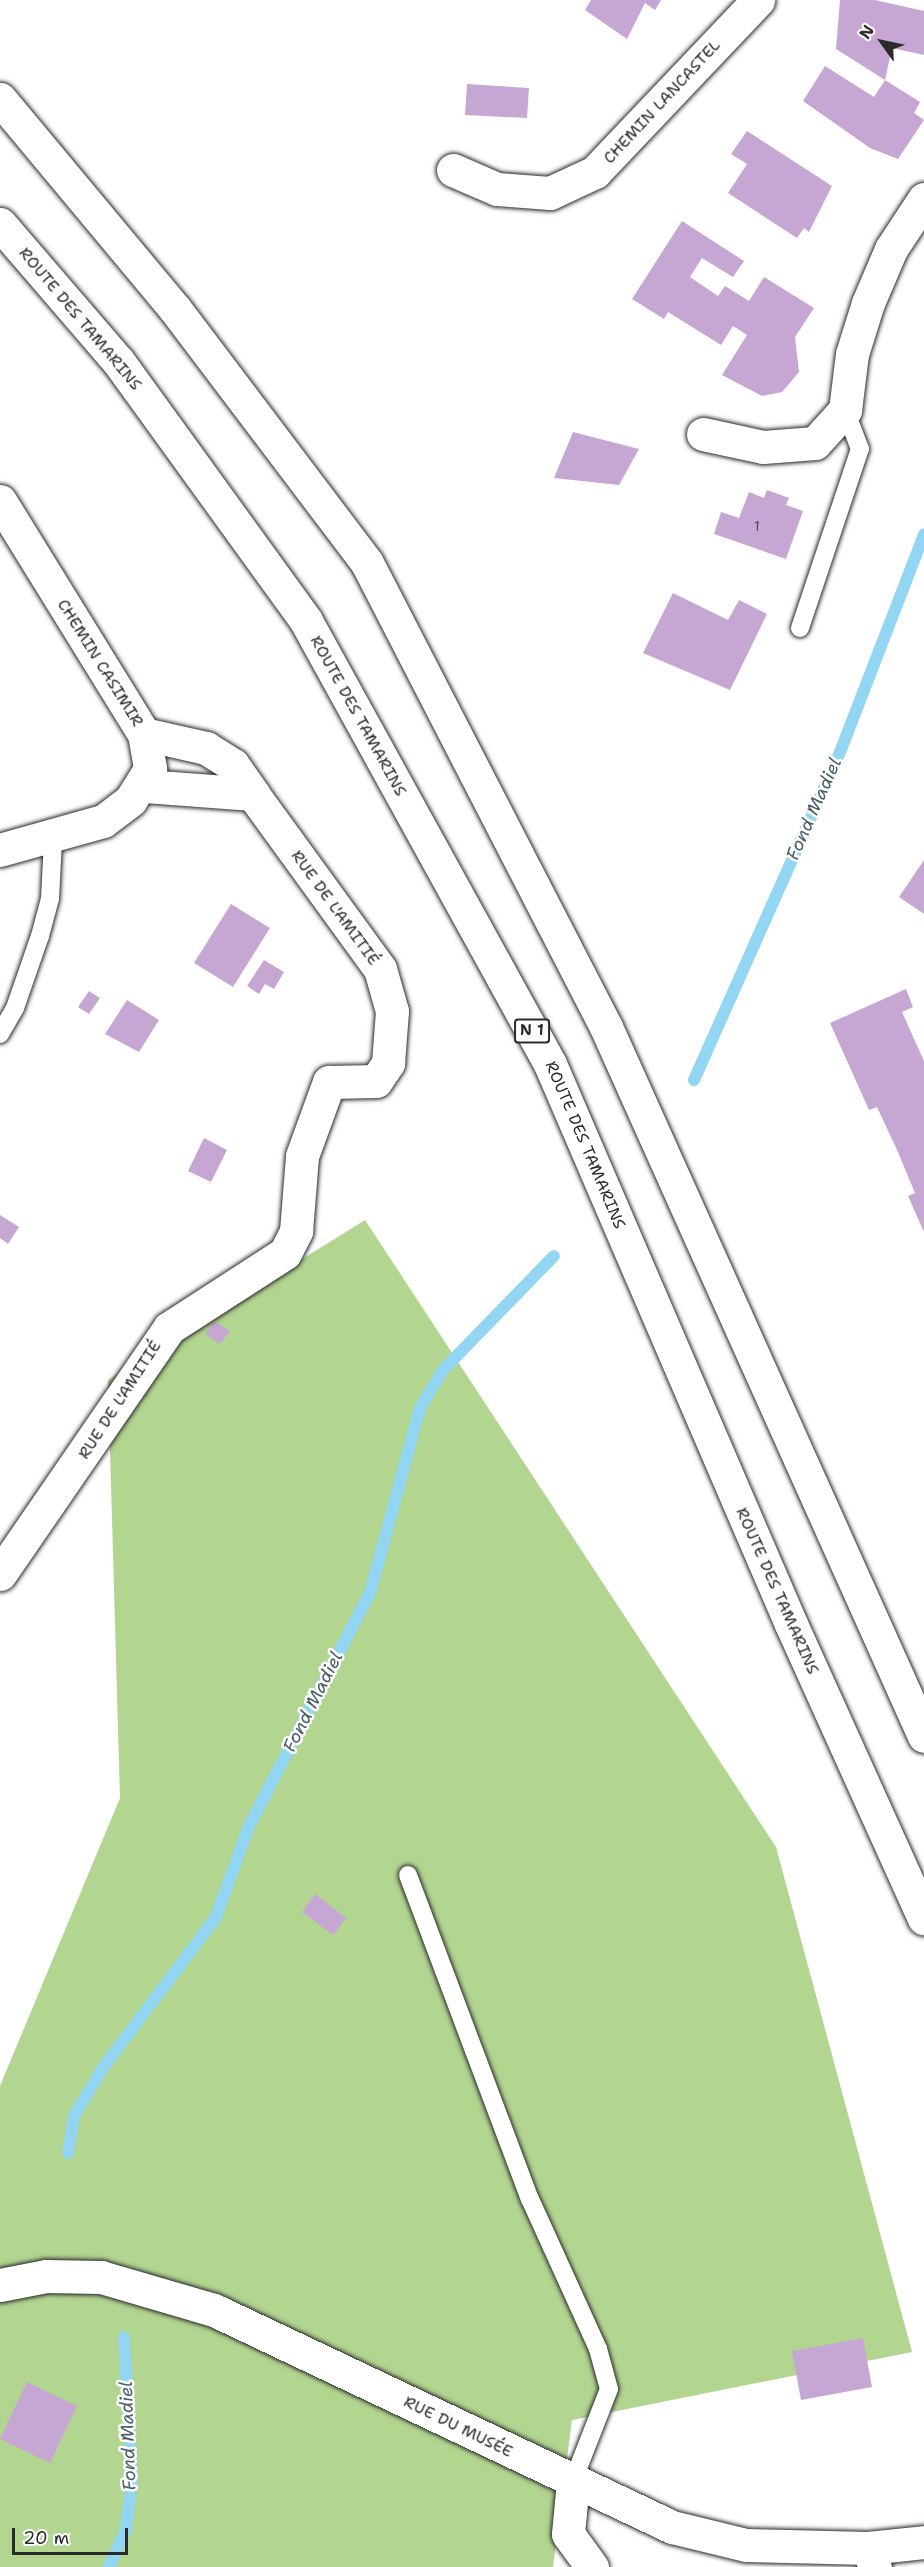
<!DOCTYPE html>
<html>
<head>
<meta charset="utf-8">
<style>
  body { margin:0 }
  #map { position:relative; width:924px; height:2567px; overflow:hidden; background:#fff; font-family:"Shantell Sans",sans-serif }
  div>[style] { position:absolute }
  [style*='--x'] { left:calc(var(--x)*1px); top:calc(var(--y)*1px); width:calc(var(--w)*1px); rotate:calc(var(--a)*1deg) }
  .green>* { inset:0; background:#b2d590 }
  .stream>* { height:12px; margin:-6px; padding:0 6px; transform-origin:6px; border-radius:6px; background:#92d6f4 }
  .building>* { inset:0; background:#c6a7d3 }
  .roads { filter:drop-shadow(0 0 2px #2b2b2b) drop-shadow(0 0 2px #2b2b2b) }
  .lane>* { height:18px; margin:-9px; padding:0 9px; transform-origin:9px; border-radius:9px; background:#fff }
  .street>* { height:33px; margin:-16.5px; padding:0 16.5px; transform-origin:16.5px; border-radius:16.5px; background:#fff }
  .secondary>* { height:33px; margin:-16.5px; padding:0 16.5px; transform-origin:16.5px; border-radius:16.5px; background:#fff }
  .highway>* { height:33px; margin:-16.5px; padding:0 16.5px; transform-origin:16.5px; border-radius:16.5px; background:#fff }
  span { translate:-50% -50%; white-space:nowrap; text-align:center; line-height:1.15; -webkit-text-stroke:5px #fff; paint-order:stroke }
  .number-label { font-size:14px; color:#524a55 }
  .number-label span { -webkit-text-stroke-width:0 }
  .shield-label span { padding:2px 4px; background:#fff; border:2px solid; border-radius:4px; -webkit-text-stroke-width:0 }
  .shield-label { font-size:15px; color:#2b2b2b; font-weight:700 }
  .street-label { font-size:16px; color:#2b2b2b }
  .water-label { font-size:18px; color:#4a5e67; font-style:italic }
  .north { position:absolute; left:852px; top:12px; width:60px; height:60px; -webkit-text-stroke:4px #fff; paint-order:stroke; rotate:303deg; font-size:16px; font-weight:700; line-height:24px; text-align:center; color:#2b2b2b }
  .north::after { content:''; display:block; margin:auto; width:21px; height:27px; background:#2b2b2b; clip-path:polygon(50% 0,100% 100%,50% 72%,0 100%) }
  .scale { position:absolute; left:12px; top:2528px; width:116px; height:27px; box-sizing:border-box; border:3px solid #2b2b2b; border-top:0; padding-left:8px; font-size:18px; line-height:21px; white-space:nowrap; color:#2b2b2b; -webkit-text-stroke:4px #fff; paint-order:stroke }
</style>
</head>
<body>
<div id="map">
  <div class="green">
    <div style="clip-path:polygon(365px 1220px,776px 1847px,912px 2352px,572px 2420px,553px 2567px,0 2567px,0 2086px,120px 1798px,108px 1380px)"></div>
  </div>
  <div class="stream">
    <div style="--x:694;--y:1080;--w:364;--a:-66"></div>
    <div style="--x:842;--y:747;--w:228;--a:-68.9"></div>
    <div style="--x:68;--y:2153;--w:37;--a:-81"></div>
    <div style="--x:74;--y:2116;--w:55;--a:-59.2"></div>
    <div style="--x:102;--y:2069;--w:190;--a:-53.1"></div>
    <div style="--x:216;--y:1917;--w:97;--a:-70.1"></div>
    <div style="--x:249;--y:1826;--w:263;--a:-62.6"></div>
    <div style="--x:370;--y:1593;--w:192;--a:-74.9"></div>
    <div style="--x:420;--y:1408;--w:44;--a:-58.8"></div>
    <div style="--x:443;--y:1370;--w:159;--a:-45.8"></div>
    <div style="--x:109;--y:2567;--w:42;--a:-65.9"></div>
    <div style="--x:126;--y:2529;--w:49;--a:-83"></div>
    <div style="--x:132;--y:2480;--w:143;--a:-93.2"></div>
  </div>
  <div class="building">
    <div style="clip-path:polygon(591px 0,661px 0,655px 10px,645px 3px,627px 39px,585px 10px)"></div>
    <div style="clip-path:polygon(840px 0,875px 0,924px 11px,924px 55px,892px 48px,885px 80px,836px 49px)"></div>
    <div style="clip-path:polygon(825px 66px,874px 97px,885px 80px,920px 102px,914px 113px,924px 120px,898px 159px,870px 148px,803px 101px)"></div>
    <div style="clip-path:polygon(467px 84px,529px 88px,527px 118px,465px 115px)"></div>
    <div style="clip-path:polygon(747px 131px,832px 186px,809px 232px,804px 228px,797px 238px,728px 193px,747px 164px,731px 154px)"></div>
    <div style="clip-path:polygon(682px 221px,744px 261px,733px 277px,702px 258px,690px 277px,718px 296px,725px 286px,749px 301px,764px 277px,814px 308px,795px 337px,799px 372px,782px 392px,762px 396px,722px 375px,747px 335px,733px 326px,721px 345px,668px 312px,664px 319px,632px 299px)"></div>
    <div style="clip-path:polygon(573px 432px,639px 449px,619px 485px,554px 478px)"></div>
    <div style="clip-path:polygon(767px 490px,789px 498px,786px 505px,803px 511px,786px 559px,714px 534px,721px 512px,739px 518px,749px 492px,764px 498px)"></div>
    <div style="clip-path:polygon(673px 593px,728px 620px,739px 600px,767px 614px,730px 690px,643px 653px)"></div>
    <div style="clip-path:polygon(924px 860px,924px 914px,899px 897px)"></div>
    <div style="clip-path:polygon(231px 904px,270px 928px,233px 987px,194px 963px)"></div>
    <div style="clip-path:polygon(264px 960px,284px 972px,274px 989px,265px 984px,259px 994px,247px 986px)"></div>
    <div style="clip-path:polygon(906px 989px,913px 1007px,902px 1012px,924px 1061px,924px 1232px,908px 1196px,915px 1193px,897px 1150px,877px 1107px,869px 1110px,830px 1023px)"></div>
    <div style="clip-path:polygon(89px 991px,100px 998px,89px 1014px,78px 1007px)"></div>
    <div style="clip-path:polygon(127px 1000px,159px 1020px,139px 1052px,105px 1034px)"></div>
    <div style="clip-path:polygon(204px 1138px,227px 1150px,211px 1182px,188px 1171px)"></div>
    <div style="clip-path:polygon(0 1215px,19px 1227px,8px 1244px,0 1238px)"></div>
    <div style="clip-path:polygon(215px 1321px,230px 1332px,219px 1344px,205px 1334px)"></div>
    <div style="clip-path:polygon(315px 1894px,346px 1918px,333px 1935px,302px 1912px)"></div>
    <div style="clip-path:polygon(863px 2338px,872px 2387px,801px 2400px,792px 2351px)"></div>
    <div style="clip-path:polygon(27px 2382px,77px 2406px,50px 2463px,0 2439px)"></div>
  </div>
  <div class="roads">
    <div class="lane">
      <div style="--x:800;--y:628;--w:189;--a:-71.5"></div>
      <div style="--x:860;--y:449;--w:42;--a:-111"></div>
      <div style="--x:0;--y:1034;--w:30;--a:-60"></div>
      <div style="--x:15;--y:1008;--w:76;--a:-70.9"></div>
      <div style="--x:40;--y:936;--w:38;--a:-75"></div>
      <div style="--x:50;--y:899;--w:60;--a:-87.1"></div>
      <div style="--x:408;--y:1875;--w:346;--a:69.4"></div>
      <div style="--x:530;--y:2199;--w:165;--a:65.6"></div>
      <div style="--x:598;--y:2349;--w:41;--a:74.6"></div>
      <div style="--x:609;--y:2389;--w:99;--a:111.4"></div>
    </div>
    <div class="street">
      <div style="--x:453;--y:170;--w:48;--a:23.4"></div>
      <div style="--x:497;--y:189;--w:53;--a:4.3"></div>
      <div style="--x:550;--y:193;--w:50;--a:-25"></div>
      <div style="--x:595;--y:172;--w:237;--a:-46.5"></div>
      <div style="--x:703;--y:434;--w:61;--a:12.2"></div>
      <div style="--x:763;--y:447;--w:52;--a:-4.4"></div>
      <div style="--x:815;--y:443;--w:45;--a:-47.7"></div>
      <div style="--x:845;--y:410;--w:56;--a:-82.9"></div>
      <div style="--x:852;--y:354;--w:53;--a:-72.6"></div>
      <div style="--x:868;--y:303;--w:59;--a:-66.9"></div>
      <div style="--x:891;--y:249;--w:60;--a:-56.6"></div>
      <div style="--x:0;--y:501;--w:274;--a:58.3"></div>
      <div style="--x:144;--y:734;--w:36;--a:80"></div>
      <div style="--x:150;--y:769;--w:36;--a:122"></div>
      <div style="--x:131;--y:800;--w:35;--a:143"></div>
      <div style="--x:103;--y:821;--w:107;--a:164.3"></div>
      <div style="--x:144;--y:734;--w:64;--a:12.7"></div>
      <div style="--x:206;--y:748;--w:32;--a:32"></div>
      <div style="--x:233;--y:765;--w:35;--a:55"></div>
      <div style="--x:0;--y:1574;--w:298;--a:-55.5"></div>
      <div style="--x:169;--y:1328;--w:138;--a:-32.9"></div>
      <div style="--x:285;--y:1253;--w:25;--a:-63"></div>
      <div style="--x:296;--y:1231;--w:75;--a:-85.4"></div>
      <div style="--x:302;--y:1156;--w:79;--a:-70"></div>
      <div style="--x:329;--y:1082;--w:47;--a:-1.2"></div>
      <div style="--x:376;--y:1081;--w:22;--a:-56"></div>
      <div style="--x:388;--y:1063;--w:52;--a:-85.6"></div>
      <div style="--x:392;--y:1011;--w:44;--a:-105.9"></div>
      <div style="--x:380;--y:969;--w:216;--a:-126"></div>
      <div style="--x:253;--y:794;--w:109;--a:-175.8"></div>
      <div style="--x:573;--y:2481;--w:53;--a:95.4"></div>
      <div style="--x:568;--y:2534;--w:41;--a:54"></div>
    </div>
    <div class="secondary">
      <div style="--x:0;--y:2285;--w:47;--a:-11.1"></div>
      <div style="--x:46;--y:2276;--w:55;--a:1"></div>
      <div style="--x:101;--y:2277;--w:118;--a:16.3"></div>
      <div style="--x:214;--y:2310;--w:507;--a:25.35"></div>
      <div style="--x:672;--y:2527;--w:76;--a:13.7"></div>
      <div style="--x:746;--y:2545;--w:122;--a:1.4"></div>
      <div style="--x:868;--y:2548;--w:56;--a:-6.1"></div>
    </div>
    <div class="highway">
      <div style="--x:0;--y:99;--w:273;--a:50.2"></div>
      <div style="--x:175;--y:309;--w:318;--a:52.9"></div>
      <div style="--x:367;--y:563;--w:522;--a:62.75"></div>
      <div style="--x:606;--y:1027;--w:777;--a:65.84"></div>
      <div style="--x:0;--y:224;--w:181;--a:49.3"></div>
      <div style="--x:118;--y:361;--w:321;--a:54.1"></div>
      <div style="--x:306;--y:621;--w:506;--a:61.15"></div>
      <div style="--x:550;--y:1064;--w:610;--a:66.72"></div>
      <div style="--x:791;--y:1624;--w:323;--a:65.7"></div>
      <div style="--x:868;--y:2548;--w:20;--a:70"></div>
    </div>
  </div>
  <div class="number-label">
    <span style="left:757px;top:526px">1</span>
  </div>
  <div class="shield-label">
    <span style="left:532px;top:1031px">N 1</span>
  </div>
  <div class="street-label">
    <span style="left:662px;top:102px;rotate:-47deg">CHEMIN LANCASTEL</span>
    <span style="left:80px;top:319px;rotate:50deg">ROUTE DES TAMARINS</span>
    <span style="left:100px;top:663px;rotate:58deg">CHEMIN CASIMIR</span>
    <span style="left:358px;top:716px;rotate:61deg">ROUTE DES TAMARINS</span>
    <span style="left:335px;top:908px;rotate:54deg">RUE DE L'AMITIÉ</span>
    <span style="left:585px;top:1145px;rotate:67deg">ROUTE DES TAMARINS</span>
    <span style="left:120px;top:1400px;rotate:-57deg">RUE DE L'AMITIÉ</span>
    <span style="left:777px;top:1591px;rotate:66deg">ROUTE DES TAMARINS</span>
    <span style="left:458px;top:2427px;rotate:26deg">RUE DU MUSÉE</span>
  </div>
  <div class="water-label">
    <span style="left:814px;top:809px;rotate:-66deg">Fond Madiel</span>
    <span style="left:313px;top:1702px;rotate:-63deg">Fond Madiel</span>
    <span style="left:128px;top:2436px;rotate:-92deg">Fond Madiel</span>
  </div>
  <div class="north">N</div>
  <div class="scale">20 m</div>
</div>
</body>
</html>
